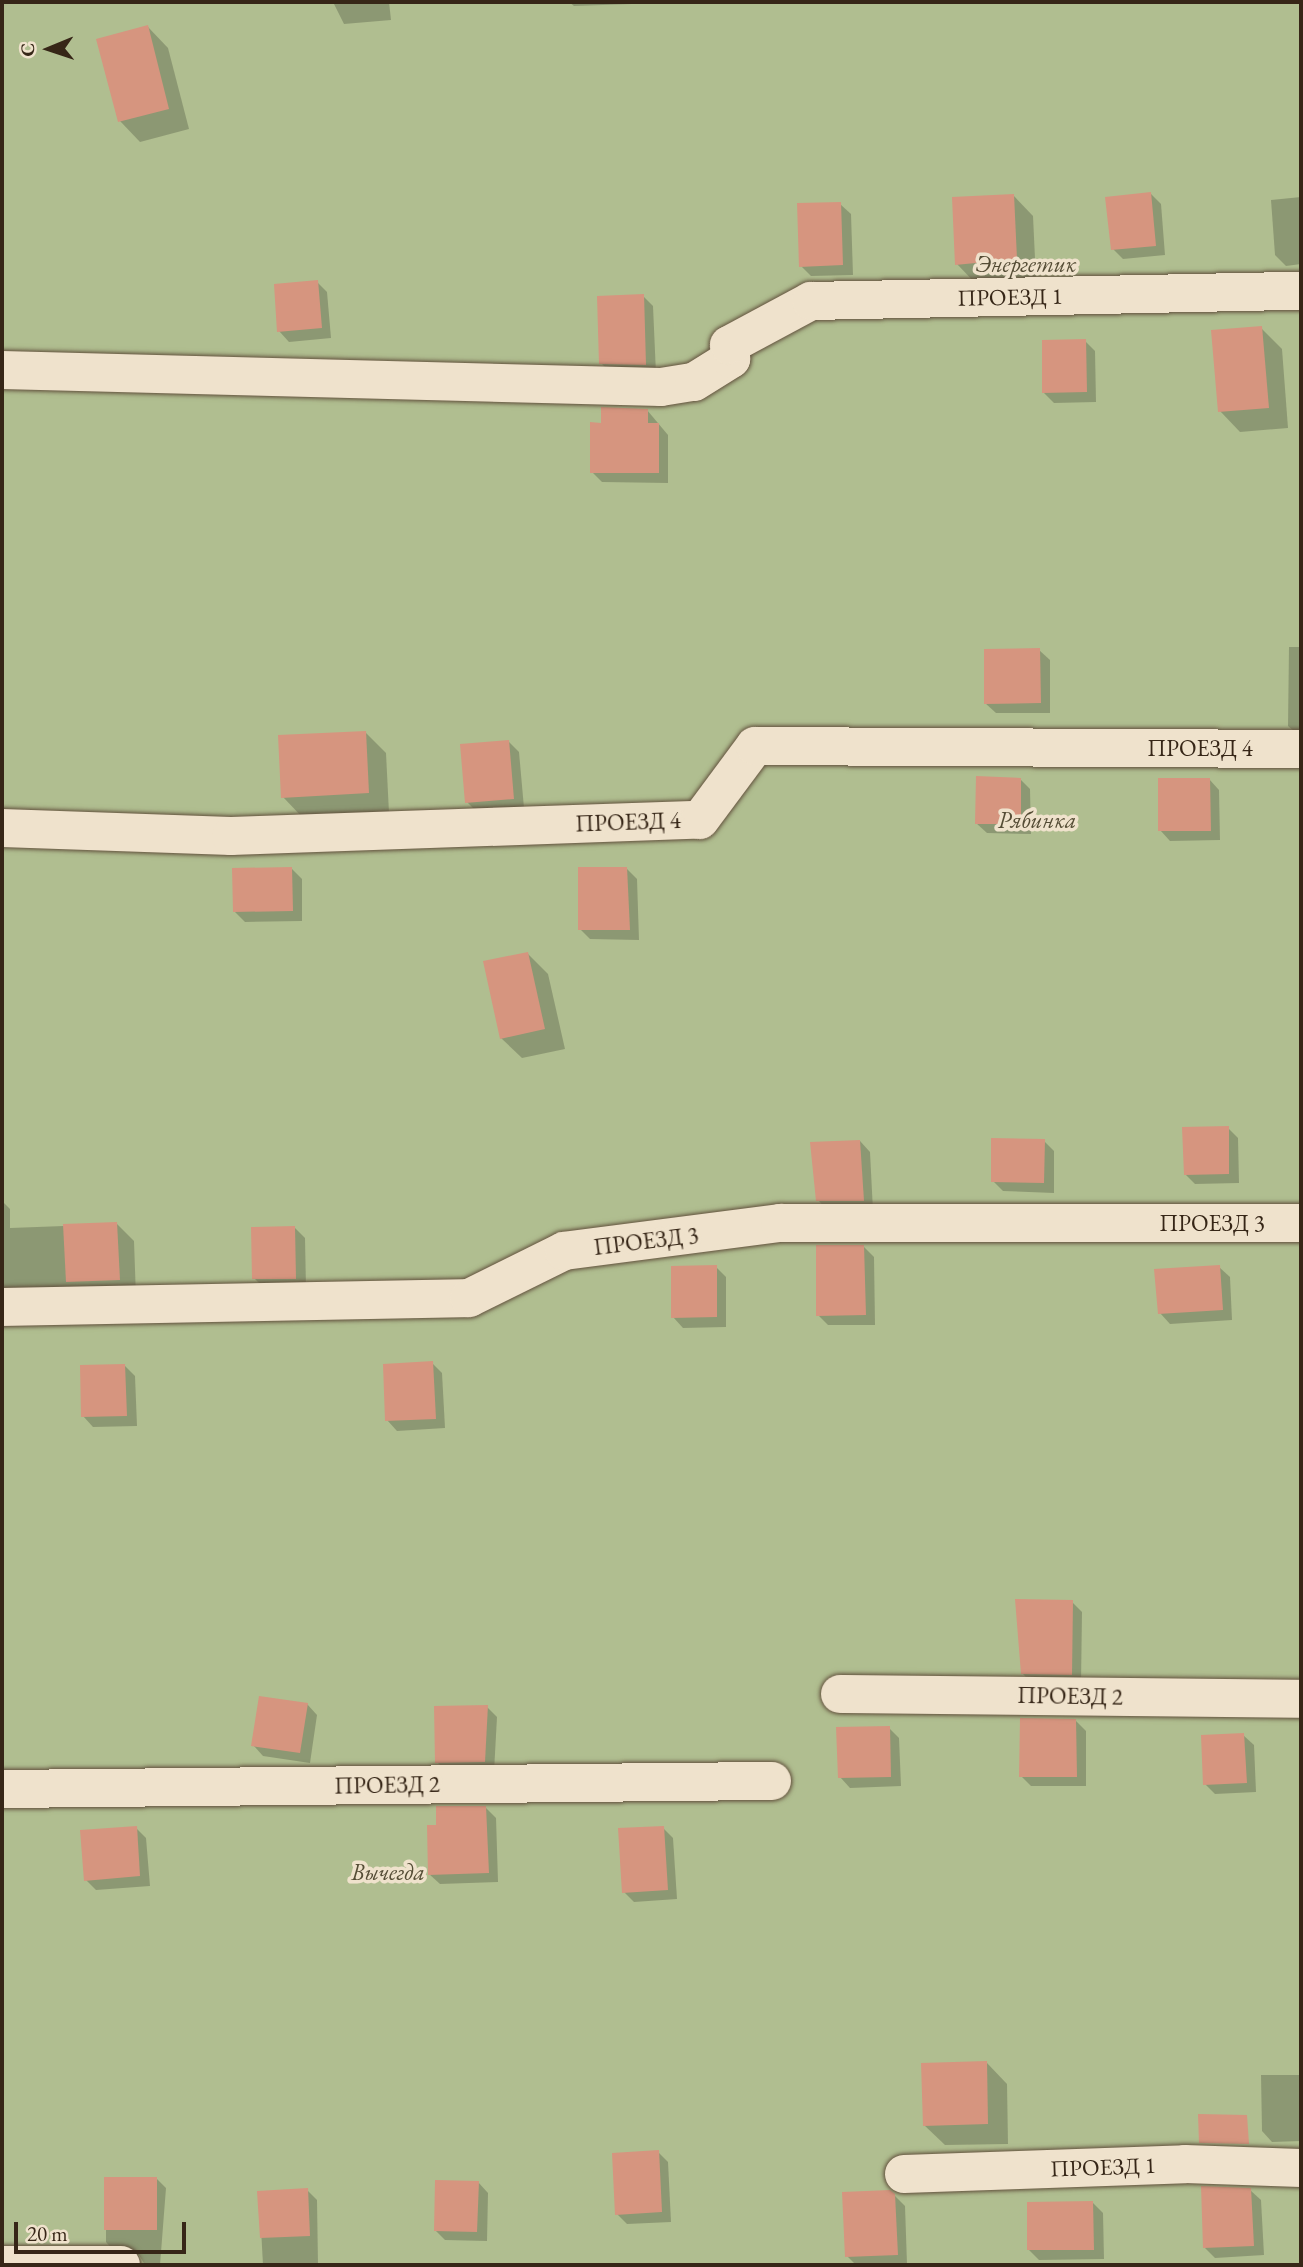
<!DOCTYPE html>
<html>
<head>
<meta charset="utf-8">
<style>
  body { margin:0 }
  #map { position:relative; width:1303px; height:2267px; overflow:hidden; background:#e7d3b0; font-family:"EB Garamond",serif }
  div>[style] { position:absolute }
  .green>* { inset:0; background:#b0be90 }
  .shadow>* { inset:0; background:#0003 }
  .building>* { inset:0; background:#d6957f }
  .roads { filter:drop-shadow(0 0 2px #62513d) drop-shadow(0 0 2px #62513d) }
  .minor>* { height:38px; margin:-19px; padding:0 19px; transform-origin:19px; border-radius:19px; background:#efe2cc }
  span { translate:-50% -50%; white-space:nowrap; text-align:center; line-height:1.15; -webkit-text-stroke:7px #efe2cc; paint-order:stroke }
  .park-label { font-size:23px; color:#544c35; font-style:italic }
  .street-label { font-size:23px; color:#362617 }
  .frame { position:absolute; inset:0; border:4px solid #362617; pointer-events:none }
  .north { position:absolute; left:14px; top:14px; width:70px; height:70px; -webkit-text-stroke:5px #efe2cc; paint-order:stroke; rotate:268deg; font-size:19px; font-weight:700; line-height:28px; text-align:center; color:#362617 }
  .north::after { content:''; display:block; margin:auto; width:24px; height:32px; background:#362617; clip-path:polygon(50% 0,100% 100%,50% 72%,0 100%) }
  .scale { position:absolute; left:14px; top:2222px; width:172px; height:32px; box-sizing:border-box; border:4px solid #362617; border-top:0; padding-left:9px; font-size:21px; line-height:24px; white-space:nowrap; color:#362617; -webkit-text-stroke:5px #efe2cc; paint-order:stroke }
</style>
</head>
<body>
<div id="map">
  <div class="green">
    <i style="clip-path:polygon(2px 2px,1301px 2px,1301px 2265px,2px 2265px)"></i>
  </div>
  <div class="shadow">
    <i style="clip-path:polygon(333px 2px,389px 2px,391px 20px,344px 24px)"></i>
    <i style="clip-path:polygon(569px 2px,632px 2px,632px 4px,574px 6px)"></i>
    <i style="clip-path:polygon(148px 27px,168px 48px,189px 129px,140px 142px,120px 121px)"></i>
    <i style="clip-path:polygon(1151px 194px,1161px 204px,1165px 255px,1123px 259px,1113px 249px)"></i>
    <i style="clip-path:polygon(1013px 195px,1033px 216px,1036px 279px,977px 285px,957px 264px)"></i>
    <i style="clip-path:polygon(1301px 197px,1301px 264px,1286px 266px,1275px 255px,1271px 200px)"></i>
    <i style="clip-path:polygon(840px 204px,851px 214px,853px 275px,811px 276px,801px 266px)"></i>
    <i style="clip-path:polygon(317px 282px,327px 292px,331px 338px,289px 342px,279px 331px)"></i>
    <i style="clip-path:polygon(643px 296px,653px 306px,656px 374px,611px 373px,601px 363px)"></i>
    <i style="clip-path:polygon(1261px 328px,1282px 349px,1288px 428px,1240px 432px,1220px 411px)"></i>
    <i style="clip-path:polygon(1085px 341px,1095px 351px,1096px 402px,1054px 403px,1043px 392px)"></i>
    <i style="clip-path:polygon(647px 410px,668px 435px,668px 483px,602px 482px,592px 472px,603px 424px)"></i>
    <i style="clip-path:polygon(1289px 647px,1301px 647px,1301px 737px,1288px 726px)"></i>
    <i style="clip-path:polygon(1039px 650px,1050px 660px,1050px 713px,996px 713px,985px 703px)"></i>
    <i style="clip-path:polygon(365px 732px,386px 753px,389px 813px,303px 818px,283px 797px)"></i>
    <i style="clip-path:polygon(509px 742px,519px 752px,524px 808px,477px 812px,467px 802px)"></i>
    <i style="clip-path:polygon(1020px 779px,1030px 789px,1031px 834px,987px 833px,976px 823px)"></i>
    <i style="clip-path:polygon(1209px 779px,1219px 790px,1220px 840px,1170px 841px,1160px 830px)"></i>
    <i style="clip-path:polygon(292px 869px,302px 879px,302px 921px,245px 922px,234px 911px)"></i>
    <i style="clip-path:polygon(627px 869px,637px 879px,639px 940px,590px 939px,580px 929px)"></i>
    <i style="clip-path:polygon(528px 954px,548px 974px,565px 1049px,522px 1058px,501px 1038px)"></i>
    <i style="clip-path:polygon(1228px 1128px,1238px 1138px,1239px 1183px,1195px 1184px,1185px 1174px)"></i>
    <i style="clip-path:polygon(860px 1141px,870px 1152px,873px 1211px,828px 1211px,818px 1200px)"></i>
    <i style="clip-path:polygon(1044px 1141px,1054px 1151px,1054px 1193px,1003px 1191px,993px 1181px)"></i>
    <i style="clip-path:polygon(2px 1201px,10px 1209px,10px 1228px,117px 1224px,134px 1241px,136px 1297px,2px 1290px)"></i>
    <i style="clip-path:polygon(295px 1228px,305px 1238px,306px 1288px,264px 1288px,254px 1278px)"></i>
    <i style="clip-path:polygon(864px 1247px,874px 1257px,875px 1325px,828px 1325px,818px 1315px)"></i>
    <i style="clip-path:polygon(716px 1267px,726px 1277px,726px 1327px,683px 1328px,673px 1317px)"></i>
    <i style="clip-path:polygon(1219px 1267px,1230px 1277px,1232px 1320px,1170px 1324px,1160px 1313px)"></i>
    <i style="clip-path:polygon(432px 1363px,442px 1373px,445px 1428px,397px 1431px,387px 1420px)"></i>
    <i style="clip-path:polygon(125px 1366px,135px 1376px,137px 1426px,93px 1427px,83px 1416px)"></i>
    <i style="clip-path:polygon(1072px 1602px,1082px 1612px,1081px 1684px,1033px 1684px,1022px 1673px)"></i>
    <i style="clip-path:polygon(307px 1704px,317px 1715px,310px 1763px,263px 1756px,253px 1745px)"></i>
    <i style="clip-path:polygon(487px 1707px,497px 1717px,494px 1772px,447px 1772px,437px 1762px)"></i>
    <i style="clip-path:polygon(1076px 1721px,1086px 1731px,1086px 1786px,1031px 1786px,1021px 1776px)"></i>
    <i style="clip-path:polygon(889px 1728px,899px 1738px,901px 1786px,850px 1788px,840px 1777px)"></i>
    <i style="clip-path:polygon(1243px 1735px,1254px 1745px,1256px 1792px,1215px 1794px,1205px 1784px)"></i>
    <i style="clip-path:polygon(486px 1808px,496px 1818px,498px 1882px,440px 1884px,429px 1874px)"></i>
    <i style="clip-path:polygon(136px 1828px,146px 1838px,150px 1886px,96px 1890px,86px 1880px)"></i>
    <i style="clip-path:polygon(663px 1828px,673px 1838px,677px 1899px,634px 1902px,624px 1892px)"></i>
    <i style="clip-path:polygon(987px 2063px,1007px 2084px,1008px 2144px,945px 2145px,924px 2125px)"></i>
    <i style="clip-path:polygon(1261px 2075px,1301px 2075px,1301px 2141px,1272px 2142px,1262px 2131px)"></i>
    <i style="clip-path:polygon(658px 2152px,668px 2162px,671px 2222px,627px 2224px,617px 2214px)"></i>
    <i style="clip-path:polygon(106px 2178px,156px 2178px,166px 2188px,160px 2265px,145px 2265px,139px 2255px,116px 2253px,106px 2242px)"></i>
    <i style="clip-path:polygon(478px 2182px,488px 2193px,487px 2241px,445px 2240px,435px 2230px)"></i>
    <i style="clip-path:polygon(307px 2190px,317px 2200px,318px 2265px,263px 2265px,259px 2192px)"></i>
    <i style="clip-path:polygon(1250px 2190px,1261px 2200px,1264px 2255px,1215px 2258px,1205px 2248px)"></i>
    <i style="clip-path:polygon(895px 2196px,905px 2206px,907px 2264px,856px 2265px,847px 2256px)"></i>
    <i style="clip-path:polygon(1093px 2203px,1103px 2213px,1104px 2259px,1039px 2260px,1029px 2250px)"></i>
  </div>
  <div class="building">
    <i style="clip-path:polygon(148px 25px,169px 109px,118px 122px,96px 39px)"></i>
    <i style="clip-path:polygon(1151px 192px,1156px 246px,1111px 250px,1105px 197px)"></i>
    <i style="clip-path:polygon(1014px 194px,1017px 259px,955px 265px,952px 197px)"></i>
    <i style="clip-path:polygon(841px 202px,843px 265px,799px 267px,797px 203px)"></i>
    <i style="clip-path:polygon(318px 280px,322px 328px,277px 332px,274px 284px)"></i>
    <i style="clip-path:polygon(644px 294px,646px 365px,599px 364px,597px 296px)"></i>
    <i style="clip-path:polygon(1262px 326px,1269px 408px,1218px 412px,1211px 330px)"></i>
    <i style="clip-path:polygon(1086px 339px,1087px 392px,1042px 393px,1042px 340px)"></i>
    <i style="clip-path:polygon(601px 407px,648px 409px,648px 423px,659px 423px,659px 473px,590px 473px,590px 422px,601px 423px)"></i>
    <i style="clip-path:polygon(1040px 648px,1041px 703px,984px 704px,984px 649px)"></i>
    <i style="clip-path:polygon(366px 731px,369px 793px,281px 798px,278px 735px)"></i>
    <i style="clip-path:polygon(509px 740px,514px 799px,465px 803px,460px 744px)"></i>
    <i style="clip-path:polygon(976px 776px,1021px 778px,1021px 824px,975px 824px)"></i>
    <i style="clip-path:polygon(1158px 778px,1210px 778px,1211px 831px,1158px 831px)"></i>
    <i style="clip-path:polygon(292px 867px,293px 911px,233px 912px,232px 868px)"></i>
    <i style="clip-path:polygon(578px 867px,627px 867px,630px 930px,578px 930px)"></i>
    <i style="clip-path:polygon(528px 952px,545px 1029px,500px 1039px,483px 961px)"></i>
    <i style="clip-path:polygon(1229px 1126px,1229px 1174px,1184px 1175px,1182px 1127px)"></i>
    <i style="clip-path:polygon(991px 1138px,1045px 1139px,1044px 1183px,991px 1182px)"></i>
    <i style="clip-path:polygon(860px 1140px,864px 1201px,816px 1201px,810px 1142px)"></i>
    <i style="clip-path:polygon(117px 1222px,120px 1280px,66px 1282px,63px 1224px)"></i>
    <i style="clip-path:polygon(295px 1226px,296px 1279px,252px 1279px,251px 1227px)"></i>
    <i style="clip-path:polygon(816px 1245px,864px 1245px,866px 1315px,816px 1316px)"></i>
    <i style="clip-path:polygon(717px 1265px,717px 1317px,671px 1318px,671px 1266px)"></i>
    <i style="clip-path:polygon(1220px 1265px,1223px 1310px,1158px 1314px,1154px 1269px)"></i>
    <i style="clip-path:polygon(433px 1361px,436px 1419px,385px 1421px,383px 1364px)"></i>
    <i style="clip-path:polygon(125px 1364px,127px 1416px,81px 1417px,80px 1365px)"></i>
    <i style="clip-path:polygon(1015px 1599px,1073px 1600px,1072px 1675px,1021px 1674px)"></i>
    <i style="clip-path:polygon(259px 1696px,308px 1703px,300px 1753px,251px 1746px)"></i>
    <i style="clip-path:polygon(488px 1705px,485px 1762px,435px 1763px,434px 1706px)"></i>
    <i style="clip-path:polygon(1020px 1718px,1076px 1719px,1077px 1777px,1019px 1777px)"></i>
    <i style="clip-path:polygon(890px 1726px,891px 1777px,838px 1778px,836px 1727px)"></i>
    <i style="clip-path:polygon(1244px 1733px,1247px 1783px,1203px 1785px,1201px 1735px)"></i>
    <i style="clip-path:polygon(436px 1806px,486px 1806px,489px 1873px,428px 1875px,427px 1825px,436px 1825px)"></i>
    <i style="clip-path:polygon(137px 1826px,140px 1876px,84px 1881px,80px 1830px)"></i>
    <i style="clip-path:polygon(664px 1826px,668px 1890px,622px 1893px,618px 1828px)"></i>
    <i style="clip-path:polygon(987px 2061px,988px 2124px,923px 2126px,921px 2063px)"></i>
    <i style="clip-path:polygon(1198px 2114px,1247px 2115px,1249px 2144px,1199px 2143px)"></i>
    <i style="clip-path:polygon(659px 2150px,662px 2212px,615px 2215px,612px 2153px)"></i>
    <i style="clip-path:polygon(104px 2177px,157px 2177px,157px 2230px,104px 2230px)"></i>
    <i style="clip-path:polygon(435px 2180px,479px 2181px,477px 2232px,434px 2231px)"></i>
    <i style="clip-path:polygon(1201px 2186px,1251px 2188px,1254px 2246px,1203px 2248px)"></i>
    <i style="clip-path:polygon(308px 2188px,310px 2236px,260px 2238px,257px 2191px)"></i>
    <i style="clip-path:polygon(890px 2190px,895px 2194px,898px 2255px,845px 2257px,842px 2192px)"></i>
    <i style="clip-path:polygon(1093px 2201px,1094px 2250px,1027px 2250px,1027px 2202px)"></i>
  </div>
  <div class="roads">
    <div class="minor">
      <i style="left:2px;top:370px;width:659px;rotate:1.48deg"></i>
      <i style="left:661px;top:387px;width:33px;rotate:-9deg"></i>
      <i style="left:694px;top:382px;width:44px;rotate:-31.9deg"></i>
      <i style="left:731px;top:359px;width:14px;rotate:-98deg"></i>
      <i style="left:729px;top:345px;width:93px;rotate:-28.2deg"></i>
      <i style="left:811px;top:301px;width:490px;rotate:-1.2deg"></i>
      <i style="left:2px;top:828px;width:229px;rotate:2deg"></i>
      <i style="left:231px;top:836px;width:469px;rotate:-2deg"></i>
      <i style="left:700px;top:820px;width:92px;rotate:-53.4deg"></i>
      <i style="left:755px;top:746px;width:546px;rotate:0.31deg"></i>
      <i style="left:2px;top:1307px;width:467px;rotate:-1.1deg"></i>
      <i style="left:469px;top:1298px;width:106px;rotate:-26.3deg"></i>
      <i style="left:564px;top:1251px;width:218px;rotate:-7.4deg"></i>
      <i style="left:780px;top:1223px;width:521px"></i>
      <i style="left:840px;top:1694px;width:461px;rotate:0.6deg"></i>
      <i style="left:2px;top:1789px;width:770px;rotate:-0.6deg"></i>
      <i style="left:904px;top:2174px;width:281px;rotate:-2deg"></i>
      <i style="left:1185px;top:2164px;width:116px;rotate:2deg"></i>
      <i style="left:2px;top:2265px;width:119px"></i>
    </div>
  </div>
  <div class="park-label">
    <span style="left:1026px;top:264px">Энергетик</span>
    <span style="left:1037px;top:820px">Рябинка</span>
    <span style="left:388px;top:1872px">Вычегда</span>
  </div>
  <div class="street-label">
    <span style="left:1010px;top:297px;rotate:-1deg">ПРОЕЗД 1</span>
    <span style="left:1200px;top:748px">ПРОЕЗД 4</span>
    <span style="left:628px;top:822px;rotate:-2deg">ПРОЕЗД 4</span>
    <span style="left:1212px;top:1223px">ПРОЕЗД 3</span>
    <span style="left:646px;top:1241px;rotate:-7deg">ПРОЕЗД 3</span>
    <span style="left:1070px;top:1696px;rotate:1deg">ПРОЕЗД 2</span>
    <span style="left:387px;top:1785px;rotate:-1deg">ПРОЕЗД 2</span>
    <span style="left:1103px;top:2167px;rotate:-2deg">ПРОЕЗД 1</span>
  </div>
  <div class="frame"></div>
  <div class="north">С</div>
  <div class="scale">20 m</div>
</div>
</body>
</html>
